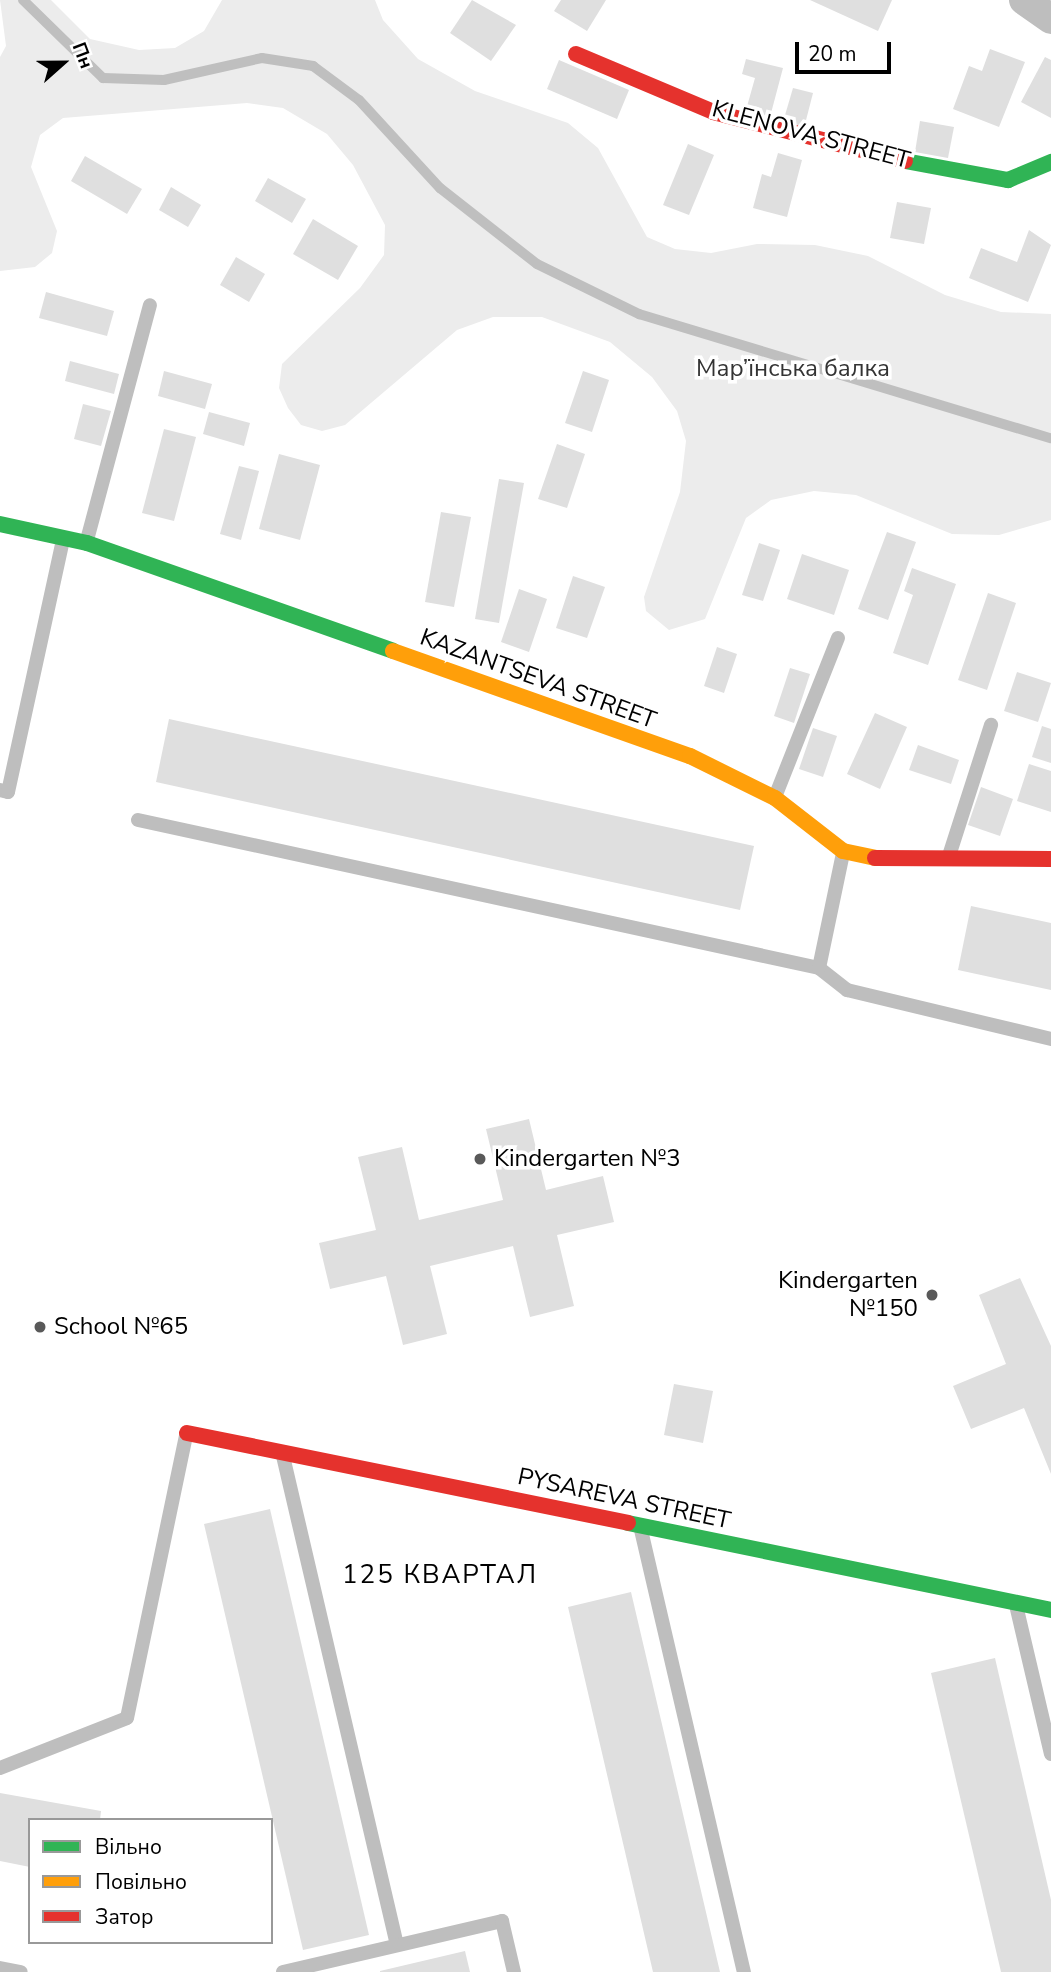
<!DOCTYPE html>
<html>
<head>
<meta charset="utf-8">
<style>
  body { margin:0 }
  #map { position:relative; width:1051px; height:1972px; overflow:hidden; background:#fff; font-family:"Nunito Sans",sans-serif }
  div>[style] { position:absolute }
  .green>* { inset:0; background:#ececec }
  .stream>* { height:10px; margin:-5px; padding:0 5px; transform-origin:5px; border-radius:5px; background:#bfbfbf }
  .building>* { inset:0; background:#dfdfdf }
  .lane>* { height:14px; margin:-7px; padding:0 7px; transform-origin:7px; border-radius:7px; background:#bebebe }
  .street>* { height:30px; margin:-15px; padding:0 15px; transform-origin:15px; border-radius:15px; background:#bebebe }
  .fast>* { height:16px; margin:-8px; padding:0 8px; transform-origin:8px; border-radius:8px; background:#30b455 }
  .slow>* { height:16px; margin:-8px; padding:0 8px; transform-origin:8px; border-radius:8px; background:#ff9f0a }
  .jam>* { height:16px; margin:-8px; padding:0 8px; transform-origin:8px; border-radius:8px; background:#e5322d }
  .dots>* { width:19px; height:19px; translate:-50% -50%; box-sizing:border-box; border:4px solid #fff; border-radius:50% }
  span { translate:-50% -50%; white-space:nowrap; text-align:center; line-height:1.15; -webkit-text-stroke:7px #fff; paint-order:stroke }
  .street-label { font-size:24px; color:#000 }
  .park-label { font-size:24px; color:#333 }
  .poi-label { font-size:24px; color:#000 }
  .left { translate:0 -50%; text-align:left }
  .right { translate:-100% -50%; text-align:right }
  .neighbourhood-label { font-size:26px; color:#000; letter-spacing:2px }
  .legend { position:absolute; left:28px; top:1818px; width:245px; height:126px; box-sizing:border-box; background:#fff; border:2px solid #999; margin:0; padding:9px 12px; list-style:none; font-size:21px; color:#000 }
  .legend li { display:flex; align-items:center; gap:14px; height:35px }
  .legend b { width:35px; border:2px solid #999 }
  .north { position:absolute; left:28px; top:28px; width:70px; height:70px; -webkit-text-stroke:5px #fff; paint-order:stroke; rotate:69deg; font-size:19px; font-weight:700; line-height:28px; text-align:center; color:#000 }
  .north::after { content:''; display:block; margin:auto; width:24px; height:32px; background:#000; clip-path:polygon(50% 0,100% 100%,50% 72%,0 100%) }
  .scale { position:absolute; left:795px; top:42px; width:96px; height:32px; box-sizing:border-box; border:4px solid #000; border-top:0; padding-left:9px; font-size:21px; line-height:24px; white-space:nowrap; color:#000; -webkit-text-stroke:5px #fff; paint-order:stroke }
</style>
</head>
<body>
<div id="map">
  <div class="green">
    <i style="clip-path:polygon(0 0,51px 0,90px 39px,139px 50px,175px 48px,204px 31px,222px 0,375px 0,383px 20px,418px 59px,475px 91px,568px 123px,598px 148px,647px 237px,675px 249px,711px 253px,757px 244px,815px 245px,868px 256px,945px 295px,1001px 312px,1051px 314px,1051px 520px,999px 535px,952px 534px,856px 495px,814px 491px,771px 500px,746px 518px,705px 619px,669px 630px,646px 611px,644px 597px,680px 492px,686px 441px,677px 411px,652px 377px,610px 342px,542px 317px,493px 317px,457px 330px,345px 425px,322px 431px,301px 425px,288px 408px,279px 388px,282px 364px,360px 288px,384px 255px,385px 225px,353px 165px,327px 134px,283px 108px,247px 103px,63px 118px,40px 135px,31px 167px,57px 231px,52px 253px,35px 267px,0 271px,0 57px,6px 46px)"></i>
  </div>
  <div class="stream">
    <i style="left:23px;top:0;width:112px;rotate:44.3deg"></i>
    <i style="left:103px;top:78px;width:61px;rotate:1.9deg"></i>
    <i style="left:164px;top:80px;width:100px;rotate:-12.7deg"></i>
    <i style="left:262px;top:58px;width:52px;rotate:8.9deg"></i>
    <i style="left:313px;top:66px;width:57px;rotate:36.5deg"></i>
    <i style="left:359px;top:100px;width:120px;rotate:47.4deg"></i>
    <i style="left:440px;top:188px;width:123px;rotate:38.1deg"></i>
    <i style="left:537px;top:264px;width:114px;rotate:26.1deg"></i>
    <i style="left:639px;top:314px;width:430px;rotate:16.8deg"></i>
  </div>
  <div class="building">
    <i style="clip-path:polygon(472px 0,516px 25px,491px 61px,450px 33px)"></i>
    <i style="clip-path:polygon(561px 0,606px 0,587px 31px,554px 11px)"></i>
    <i style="clip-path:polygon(810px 0,892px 0,878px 31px)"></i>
    <i style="clip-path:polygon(990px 49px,1025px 62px,999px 127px,953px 109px,969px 66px,982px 71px)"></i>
    <i style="clip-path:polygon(1045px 57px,1051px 60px,1051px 118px,1021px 102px)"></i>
    <i style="clip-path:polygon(746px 59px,783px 68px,770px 117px,746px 110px,755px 78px,742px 74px)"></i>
    <i style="clip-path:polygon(559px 60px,629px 90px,617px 119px,547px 89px)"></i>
    <i style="clip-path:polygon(793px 88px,813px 93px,804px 128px,783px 122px)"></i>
    <i style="clip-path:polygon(920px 121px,954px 127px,948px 158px,915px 152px)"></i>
    <i style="clip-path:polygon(688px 144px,714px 155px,689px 215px,663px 205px)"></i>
    <i style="clip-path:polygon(778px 153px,802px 160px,787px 217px,753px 208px,762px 174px,771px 177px)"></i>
    <i style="clip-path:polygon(85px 156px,142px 189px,127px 214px,71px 181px)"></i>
    <i style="clip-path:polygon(268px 178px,306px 199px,292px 223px,255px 201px)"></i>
    <i style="clip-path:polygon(171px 187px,201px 205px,188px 227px,159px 210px)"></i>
    <i style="clip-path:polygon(897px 202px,931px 208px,924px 244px,890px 238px)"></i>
    <i style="clip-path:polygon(313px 219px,358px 246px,338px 280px,293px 254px)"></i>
    <i style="clip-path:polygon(1029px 230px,1051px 245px,1028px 302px,969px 278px,981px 248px,1017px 262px)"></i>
    <i style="clip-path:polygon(236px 257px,265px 274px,249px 302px,220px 285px)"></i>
    <i style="clip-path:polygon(46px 292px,114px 311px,107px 336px,39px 318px)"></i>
    <i style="clip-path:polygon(70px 361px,119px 374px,114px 394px,65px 381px)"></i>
    <i style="clip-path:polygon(164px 371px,212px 384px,205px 409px,158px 396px)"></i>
    <i style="clip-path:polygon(583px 371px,609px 380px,592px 432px,565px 423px)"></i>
    <i style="clip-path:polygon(83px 404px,111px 411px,101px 446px,74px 439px)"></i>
    <i style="clip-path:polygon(209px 412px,250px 423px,244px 446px,203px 434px)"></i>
    <i style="clip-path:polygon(164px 429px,196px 437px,174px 521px,142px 513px)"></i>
    <i style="clip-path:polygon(557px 444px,585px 454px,567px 508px,538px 499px)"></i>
    <i style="clip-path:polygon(279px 454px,320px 465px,300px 540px,259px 529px)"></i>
    <i style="clip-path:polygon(239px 466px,259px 471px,241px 540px,220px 534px)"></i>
    <i style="clip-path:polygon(499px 479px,524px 483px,499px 623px,475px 619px)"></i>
    <i style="clip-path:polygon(441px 512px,471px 517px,454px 607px,425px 602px)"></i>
    <i style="clip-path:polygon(887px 532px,916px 542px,888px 620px,858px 609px)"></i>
    <i style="clip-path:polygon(759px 543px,780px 550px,763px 601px,742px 595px)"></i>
    <i style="clip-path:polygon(802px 554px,849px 570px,834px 615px,787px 599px)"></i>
    <i style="clip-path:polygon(912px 568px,956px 584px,928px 665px,893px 653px,913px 595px,904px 591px)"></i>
    <i style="clip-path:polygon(573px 576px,605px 587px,587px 638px,556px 628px)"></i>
    <i style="clip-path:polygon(519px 589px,547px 599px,529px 652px,501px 642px)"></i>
    <i style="clip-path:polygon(988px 593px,1016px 603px,987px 690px,958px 680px)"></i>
    <i style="clip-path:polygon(717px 647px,737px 654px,724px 693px,704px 686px)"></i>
    <i style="clip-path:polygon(790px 668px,810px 674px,794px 723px,774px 716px)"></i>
    <i style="clip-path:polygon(1017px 672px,1051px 683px,1038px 722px,1004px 711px)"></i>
    <i style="clip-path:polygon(875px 713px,907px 727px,880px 789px,847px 774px)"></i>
    <i style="clip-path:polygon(169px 719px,754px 846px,740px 910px,156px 782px)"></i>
    <i style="clip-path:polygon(1042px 726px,1051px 729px,1051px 763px,1032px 757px)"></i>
    <i style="clip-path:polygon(813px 728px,837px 736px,823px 777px,799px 769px)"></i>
    <i style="clip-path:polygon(918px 745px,959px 760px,951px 784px,909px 770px)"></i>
    <i style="clip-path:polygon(1029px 764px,1051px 771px,1051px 812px,1017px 801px)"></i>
    <i style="clip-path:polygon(981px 787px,1013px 799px,1000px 836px,968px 825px)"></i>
    <i style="clip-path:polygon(971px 906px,1051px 923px,1051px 990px,958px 970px)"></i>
    <i style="clip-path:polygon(529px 1119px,546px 1190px,603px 1176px,614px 1222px,557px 1235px,574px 1306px,530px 1317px,513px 1246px,430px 1266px,447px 1334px,403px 1345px,386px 1276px,330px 1289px,319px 1243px,376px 1230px,358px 1157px,402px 1147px,419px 1220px,503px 1200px,486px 1129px)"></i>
    <i style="clip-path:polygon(1020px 1278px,1051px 1346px,1051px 1474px,1024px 1408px,971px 1429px,953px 1386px,1006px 1364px,979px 1295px)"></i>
    <i style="clip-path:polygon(674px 1384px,713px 1391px,703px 1443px,664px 1435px)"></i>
    <i style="clip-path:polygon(270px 1509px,369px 1935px,303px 1950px,204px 1524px)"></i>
    <i style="clip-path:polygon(631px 1592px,668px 1750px,720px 1972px,653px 1972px,568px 1607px)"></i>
    <i style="clip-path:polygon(995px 1658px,1051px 1900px,1051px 1972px,1001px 1972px,931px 1673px)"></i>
    <i style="clip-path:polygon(0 1793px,101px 1811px,100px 1820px,30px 1820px,30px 1867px,0 1861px)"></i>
    <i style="clip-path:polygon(465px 1951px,470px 1972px,380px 1972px,380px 1971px)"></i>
  </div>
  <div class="lane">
    <i style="left:87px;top:540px;width:243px;rotate:-75deg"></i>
    <i style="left:0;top:790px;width:8px;rotate:14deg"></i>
    <i style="left:8px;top:792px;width:259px;rotate:-77.7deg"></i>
    <i style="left:775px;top:797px;width:171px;rotate:-68.4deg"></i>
    <i style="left:138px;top:820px;width:697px;rotate:12.26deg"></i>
    <i style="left:819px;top:968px;width:36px;rotate:38deg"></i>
    <i style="left:847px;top:990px;width:210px;rotate:13.5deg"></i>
    <i style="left:948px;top:859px;width:141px;rotate:-72.2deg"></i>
    <i style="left:819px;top:968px;width:117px;rotate:-78.2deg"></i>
    <i style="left:283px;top:1456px;width:502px;rotate:76.88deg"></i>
    <i style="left:641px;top:1530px;width:454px;rotate:76.9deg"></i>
    <i style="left:1016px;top:1605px;width:153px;rotate:76.8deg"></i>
    <i style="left:0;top:1768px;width:136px;rotate:-21.5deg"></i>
    <i style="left:127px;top:1718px;width:289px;rotate:-78.2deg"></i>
    <i style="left:0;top:1968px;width:21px;rotate:11deg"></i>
    <i style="left:283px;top:1972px;width:225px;rotate:-13.1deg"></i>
    <i style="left:502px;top:1921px;width:52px;rotate:76.8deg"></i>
  </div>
  <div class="street">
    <i style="left:1024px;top:0;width:33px;rotate:35deg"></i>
  </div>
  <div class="fast">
    <i style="left:905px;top:161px;width:105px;rotate:10.5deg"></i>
    <i style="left:1008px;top:180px;width:47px;rotate:-22.7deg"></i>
    <i style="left:0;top:524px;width:89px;rotate:12.3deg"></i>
    <i style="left:87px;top:543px;width:324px;rotate:19.4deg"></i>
    <i style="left:628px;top:1523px;width:432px;rotate:11.6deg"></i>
  </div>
  <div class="slow">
    <i style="left:393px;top:651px;width:315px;rotate:19.5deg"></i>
    <i style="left:690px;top:756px;width:95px;rotate:26.3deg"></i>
    <i style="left:775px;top:798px;width:86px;rotate:37.9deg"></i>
    <i style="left:843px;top:851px;width:33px;rotate:12deg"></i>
  </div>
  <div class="jam">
    <i style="left:576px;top:54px;width:149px;rotate:22.9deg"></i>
    <i style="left:713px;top:112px;width:198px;rotate:14.3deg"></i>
    <i style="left:875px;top:858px;width:176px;rotate:0.3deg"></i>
    <i style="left:187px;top:1433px;width:450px;rotate:11.5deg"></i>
  </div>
  <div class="dots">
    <i style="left:480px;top:1159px;background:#595959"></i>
    <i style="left:932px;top:1295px;background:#595959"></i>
    <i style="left:40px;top:1327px;background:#595959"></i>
  </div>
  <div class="street-label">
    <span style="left:811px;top:135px;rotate:15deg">KLENOVA STREET</span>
    <span style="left:538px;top:679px;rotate:20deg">KAZANTSEVA STREET</span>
    <span style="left:624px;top:1499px;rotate:12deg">PYSAREVA STREET</span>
  </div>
  <div class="park-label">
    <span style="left:793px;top:369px">Мар’їнська балка</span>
  </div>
  <div class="poi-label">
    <span class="left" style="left:494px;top:1159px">Kindergarten №3</span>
    <span class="right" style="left:918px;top:1295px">Kindergarten<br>№150</span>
    <span class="left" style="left:54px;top:1327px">School №65</span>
  </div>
  <div class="neighbourhood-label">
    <span style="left:440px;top:1575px">125 КВАРТАЛ</span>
  </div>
  <ul class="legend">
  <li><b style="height:9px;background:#30b455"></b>Вільно</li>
  <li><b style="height:9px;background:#ff9f0a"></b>Повільно</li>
  <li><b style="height:9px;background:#e5322d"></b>Затор</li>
  </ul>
  <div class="north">Пн</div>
  <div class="scale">20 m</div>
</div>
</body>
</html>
